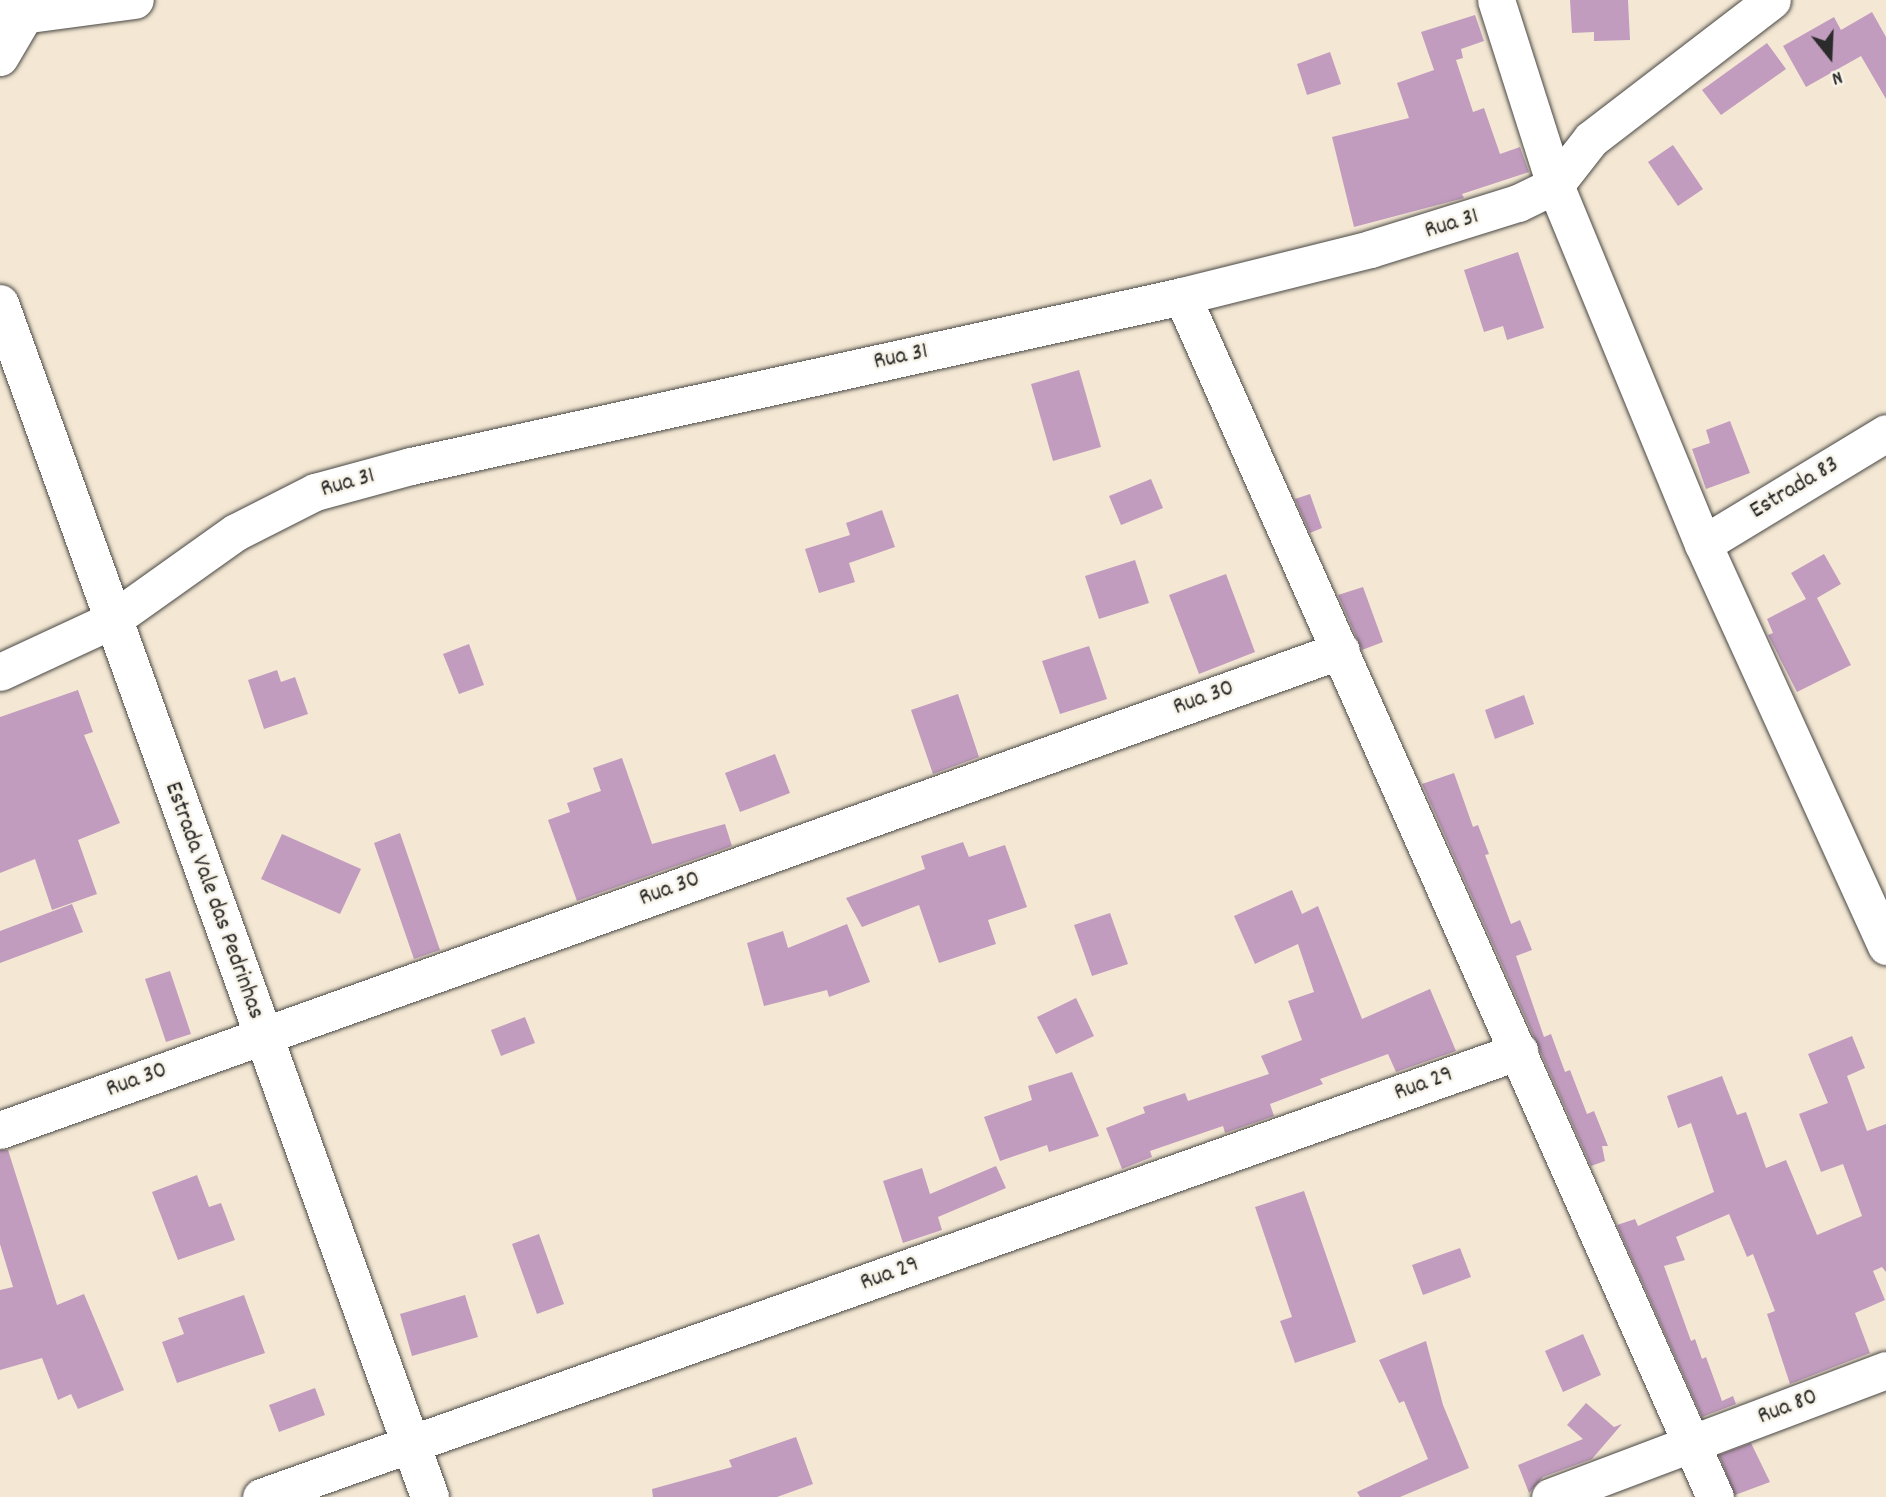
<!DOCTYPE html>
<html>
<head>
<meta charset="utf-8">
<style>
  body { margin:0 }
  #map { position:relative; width:1886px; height:1497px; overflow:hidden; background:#f4e8d4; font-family:Dekko,sans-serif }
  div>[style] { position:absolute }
  .building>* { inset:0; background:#c19cbe }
  .roads { filter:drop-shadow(0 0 2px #494744) drop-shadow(0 0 2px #494744) }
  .minor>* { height:37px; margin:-18.5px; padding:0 18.5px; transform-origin:18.5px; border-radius:18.5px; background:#fff }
  .major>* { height:38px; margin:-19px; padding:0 19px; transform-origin:19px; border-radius:19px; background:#fff }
  .highway>* { height:38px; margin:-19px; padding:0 19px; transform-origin:19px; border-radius:19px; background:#fff }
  span { translate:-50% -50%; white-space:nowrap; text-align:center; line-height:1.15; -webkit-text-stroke:5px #f7f3e8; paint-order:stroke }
  .street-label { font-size:24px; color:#2b2b2b }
  .north { position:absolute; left:1795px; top:21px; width:70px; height:70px; -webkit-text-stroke:5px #f7f3e8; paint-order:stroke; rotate:162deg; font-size:19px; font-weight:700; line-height:28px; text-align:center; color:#2b2b2b }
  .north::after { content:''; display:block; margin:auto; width:24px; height:32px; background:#2b2b2b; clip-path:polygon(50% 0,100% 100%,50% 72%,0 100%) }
</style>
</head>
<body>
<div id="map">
  <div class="building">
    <i style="clip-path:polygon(1570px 0,1628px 0,1630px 40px,1594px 41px,1594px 32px,1572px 33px)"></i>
    <i style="clip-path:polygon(1872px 12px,1886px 37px,1886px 99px,1861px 56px,1806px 87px,1783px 46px,1834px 17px,1841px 30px)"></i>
    <i style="clip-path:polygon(1475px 15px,1484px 41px,1461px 49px,1463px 58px,1456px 60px,1473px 112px,1484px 108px,1500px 154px,1520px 147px,1529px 172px,1462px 194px,1464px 198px,1354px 227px,1332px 137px,1409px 118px,1397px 83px,1434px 70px,1421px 32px)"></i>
    <i style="clip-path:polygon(1767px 43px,1786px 69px,1721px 115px,1702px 90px)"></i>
    <i style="clip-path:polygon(1330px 52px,1341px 84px,1307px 95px,1297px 64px)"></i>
    <i style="clip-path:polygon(1673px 145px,1703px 189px,1678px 206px,1648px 162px)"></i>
    <i style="clip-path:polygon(1518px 252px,1544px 328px,1507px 340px,1503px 326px,1484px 332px,1464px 270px)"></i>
    <i style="clip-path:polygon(1079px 370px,1101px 447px,1053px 461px,1031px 384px)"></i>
    <i style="clip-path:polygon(1730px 421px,1750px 473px,1706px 489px,1692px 449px,1710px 443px,1706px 430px)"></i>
    <i style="clip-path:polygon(1151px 479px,1163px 508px,1121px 525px,1109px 496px)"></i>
    <i style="clip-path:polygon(1310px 494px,1322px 528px,1310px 533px,1295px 499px)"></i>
    <i style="clip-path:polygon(882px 510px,895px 547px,849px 563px,855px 582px,819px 593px,805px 549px,850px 535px,846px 523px)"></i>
    <i style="clip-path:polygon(1824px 554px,1841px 584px,1817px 598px,1851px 665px,1797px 692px,1768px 635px,1773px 633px,1767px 619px,1806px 599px,1791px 573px)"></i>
    <i style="clip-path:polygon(1135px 560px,1149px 603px,1099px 619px,1085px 576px)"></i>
    <i style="clip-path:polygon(1226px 574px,1255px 652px,1199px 674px,1169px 595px)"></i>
    <i style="clip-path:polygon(1363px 587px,1383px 642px,1362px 650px,1338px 595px)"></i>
    <i style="clip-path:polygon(469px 644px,484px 685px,459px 694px,443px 654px)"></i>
    <i style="clip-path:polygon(1089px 646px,1107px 699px,1060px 714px,1042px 661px)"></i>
    <i style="clip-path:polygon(277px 670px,281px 682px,295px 677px,308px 714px,264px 729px,248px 680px)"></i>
    <i style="clip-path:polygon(78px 690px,93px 732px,84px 735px,120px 823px,78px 840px,97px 894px,52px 910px,35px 859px,0 873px,0 717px)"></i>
    <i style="clip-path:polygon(958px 694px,979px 757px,933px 774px,911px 710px)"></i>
    <i style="clip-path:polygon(1524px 695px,1534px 724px,1495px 739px,1485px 710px)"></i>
    <i style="clip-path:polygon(775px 754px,790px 793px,740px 812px,725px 773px)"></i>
    <i style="clip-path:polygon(622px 758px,652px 844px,725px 824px,732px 846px,577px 901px,548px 820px,570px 812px,567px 803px,601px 791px,593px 768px)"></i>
    <i style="clip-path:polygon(1454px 773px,1473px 827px,1478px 825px,1489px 854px,1485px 855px,1511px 924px,1520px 920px,1532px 950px,1516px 956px,1544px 1037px,1551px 1034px,1565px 1072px,1570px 1070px,1587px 1114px,1594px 1111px,1608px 1146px,1602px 1146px,1605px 1161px,1591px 1166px,1422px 784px)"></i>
    <i style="clip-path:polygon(400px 833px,440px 950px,414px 959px,374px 843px)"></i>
    <i style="clip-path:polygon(282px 834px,361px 869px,340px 914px,261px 879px)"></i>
    <i style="clip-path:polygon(963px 842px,969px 857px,1005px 845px,1027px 907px,988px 920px,996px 944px,939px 963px,919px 905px,862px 927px,846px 898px,925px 869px,921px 856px)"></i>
    <i style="clip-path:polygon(1292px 890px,1302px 914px,1318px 906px,1362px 1019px,1430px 989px,1456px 1051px,1396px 1072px,1388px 1054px,1320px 1079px,1323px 1084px,1270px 1104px,1274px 1116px,1225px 1133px,1223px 1126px,1150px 1151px,1152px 1157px,1122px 1169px,1106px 1128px,1145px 1113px,1143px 1107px,1185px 1093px,1188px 1101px,1269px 1074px,1261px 1056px,1302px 1040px,1288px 1001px,1314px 992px,1298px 944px,1255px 964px,1234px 916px)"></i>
    <i style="clip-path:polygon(72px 904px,83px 932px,0 963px,0 931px)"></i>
    <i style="clip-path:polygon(1110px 913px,1128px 964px,1092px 976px,1074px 925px)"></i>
    <i style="clip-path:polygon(847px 924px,870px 982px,829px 997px,827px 990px,764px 1006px,747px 943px,783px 931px,788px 948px)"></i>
    <i style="clip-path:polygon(170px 971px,191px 1034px,166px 1042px,145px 979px)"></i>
    <i style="clip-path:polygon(1076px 998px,1094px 1036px,1056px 1054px,1037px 1017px)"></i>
    <i style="clip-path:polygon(525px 1017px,535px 1043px,501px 1056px,491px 1030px)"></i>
    <i style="clip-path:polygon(1852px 1036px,1865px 1068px,1847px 1076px,1867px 1131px,1886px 1124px,1886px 1272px,1882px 1267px,1873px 1271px,1885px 1300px,1855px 1313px,1870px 1353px,1790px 1384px,1767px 1314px,1775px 1311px,1753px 1254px,1747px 1257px,1729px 1214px,1676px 1237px,1685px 1260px,1664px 1266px,1691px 1341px,1695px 1339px,1702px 1359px,1706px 1357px,1722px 1401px,1733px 1396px,1736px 1404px,1702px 1417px,1617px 1225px,1635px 1219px,1638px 1226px,1714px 1192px,1691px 1123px,1678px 1128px,1667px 1096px,1722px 1076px,1737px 1115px,1746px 1112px,1766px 1168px,1786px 1160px,1817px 1235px,1862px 1216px,1843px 1164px,1821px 1172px,1799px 1114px,1828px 1103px,1808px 1054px)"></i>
    <i style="clip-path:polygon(1072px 1072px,1099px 1136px,1049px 1152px,1047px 1145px,1000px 1161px,984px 1117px,1032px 1100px,1028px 1086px)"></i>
    <i style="clip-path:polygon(0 1150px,8px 1150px,57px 1305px,84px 1294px,124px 1390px,78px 1409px,71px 1394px,58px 1400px,42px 1358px,0 1370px,0 1290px,13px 1287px,0 1244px)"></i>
    <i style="clip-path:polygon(996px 1166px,1006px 1188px,938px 1217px,942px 1230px,903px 1243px,883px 1181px,922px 1168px,930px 1194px)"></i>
    <i style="clip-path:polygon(197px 1175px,209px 1207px,221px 1203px,235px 1240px,178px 1260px,152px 1192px)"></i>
    <i style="clip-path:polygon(1304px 1191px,1356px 1342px,1295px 1363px,1280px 1321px,1292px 1317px,1255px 1207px)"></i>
    <i style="clip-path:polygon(539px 1234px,564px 1304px,537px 1314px,512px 1244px)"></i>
    <i style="clip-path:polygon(1460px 1248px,1471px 1277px,1423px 1295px,1412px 1265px)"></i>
    <i style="clip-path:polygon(244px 1295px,265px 1353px,177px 1383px,162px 1342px,184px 1334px,178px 1318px)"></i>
    <i style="clip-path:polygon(465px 1295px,478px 1337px,412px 1356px,400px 1314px)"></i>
    <i style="clip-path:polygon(1583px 1334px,1601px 1375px,1563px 1392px,1545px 1351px)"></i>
    <i style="clip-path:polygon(1426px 1341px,1443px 1405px,1469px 1468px,1400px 1497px,1360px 1497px,1357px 1492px,1428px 1459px,1404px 1401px,1399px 1403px,1379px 1360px)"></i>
    <i style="clip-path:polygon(315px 1388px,325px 1415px,279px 1432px,269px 1405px)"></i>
    <i style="clip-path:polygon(1586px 1403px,1614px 1427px,1622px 1424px,1592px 1459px,1543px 1477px,1529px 1493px,1518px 1465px,1583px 1439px,1567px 1425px)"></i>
    <i style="clip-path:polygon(796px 1437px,813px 1484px,777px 1497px,653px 1497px,652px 1489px,732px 1467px,729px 1460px)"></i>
    <i style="clip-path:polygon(1751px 1443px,1770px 1482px,1735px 1495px,1719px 1455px)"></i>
  </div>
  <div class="roads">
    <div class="minor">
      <i style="left:1496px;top:0;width:194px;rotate:72.3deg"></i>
      <i style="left:1555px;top:185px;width:388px;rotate:67.6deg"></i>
      <i style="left:1703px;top:544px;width:442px;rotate:65.5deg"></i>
      <i style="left:1182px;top:296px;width:1314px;rotate:66.07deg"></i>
      <i style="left:1703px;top:544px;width:214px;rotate:-31.2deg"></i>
      <i style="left:0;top:672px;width:123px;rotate:-24.9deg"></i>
      <i style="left:112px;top:620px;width:152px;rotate:-35.4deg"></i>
      <i style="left:236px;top:532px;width:89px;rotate:-26.9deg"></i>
      <i style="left:315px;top:492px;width:99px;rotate:-15.2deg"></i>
      <i style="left:411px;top:466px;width:790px;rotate:-12.43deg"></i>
      <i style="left:1182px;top:296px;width:194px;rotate:-14deg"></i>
      <i style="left:1370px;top:249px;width:155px;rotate:-17.3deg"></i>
      <i style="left:1518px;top:203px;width:41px;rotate:-25.9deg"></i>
      <i style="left:1555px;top:185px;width:58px;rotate:-52deg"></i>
      <i style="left:1591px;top:139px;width:228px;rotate:-37.5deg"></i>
      <i style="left:0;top:1130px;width:1424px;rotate:-19.69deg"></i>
      <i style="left:261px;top:1497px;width:1335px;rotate:-19.52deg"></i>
      <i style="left:1550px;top:1497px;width:359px;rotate:-20.7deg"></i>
    </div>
    <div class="major">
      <i style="left:0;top:57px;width:48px;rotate:-59.7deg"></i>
      <i style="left:0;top:304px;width:1268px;rotate:70.18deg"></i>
    </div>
    <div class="highway">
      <i style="left:0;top:18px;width:136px;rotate:-7.6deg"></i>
    </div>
  </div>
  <div class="street-label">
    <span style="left:1452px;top:225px;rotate:-17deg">Rua 31</span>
    <span style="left:901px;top:358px;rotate:-12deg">Rua 31</span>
    <span style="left:348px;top:484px;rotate:-16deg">Rua 31</span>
    <span style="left:1795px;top:489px;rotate:-31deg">Estrada 83</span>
    <span style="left:1204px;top:699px;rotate:-20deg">Rua 30</span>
    <span style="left:670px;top:890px;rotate:-20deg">Rua 30</span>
    <span style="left:213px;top:901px;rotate:70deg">Estrada Vale das Pedrinhas</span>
    <span style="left:137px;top:1081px;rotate:-20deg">Rua 30</span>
    <span style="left:1424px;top:1085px;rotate:-20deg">Rua 29</span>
    <span style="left:890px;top:1275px;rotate:-20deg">Rua 29</span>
    <span style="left:1788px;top:1408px;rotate:-21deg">Rua 80</span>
  </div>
  <div class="north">N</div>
</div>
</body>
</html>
